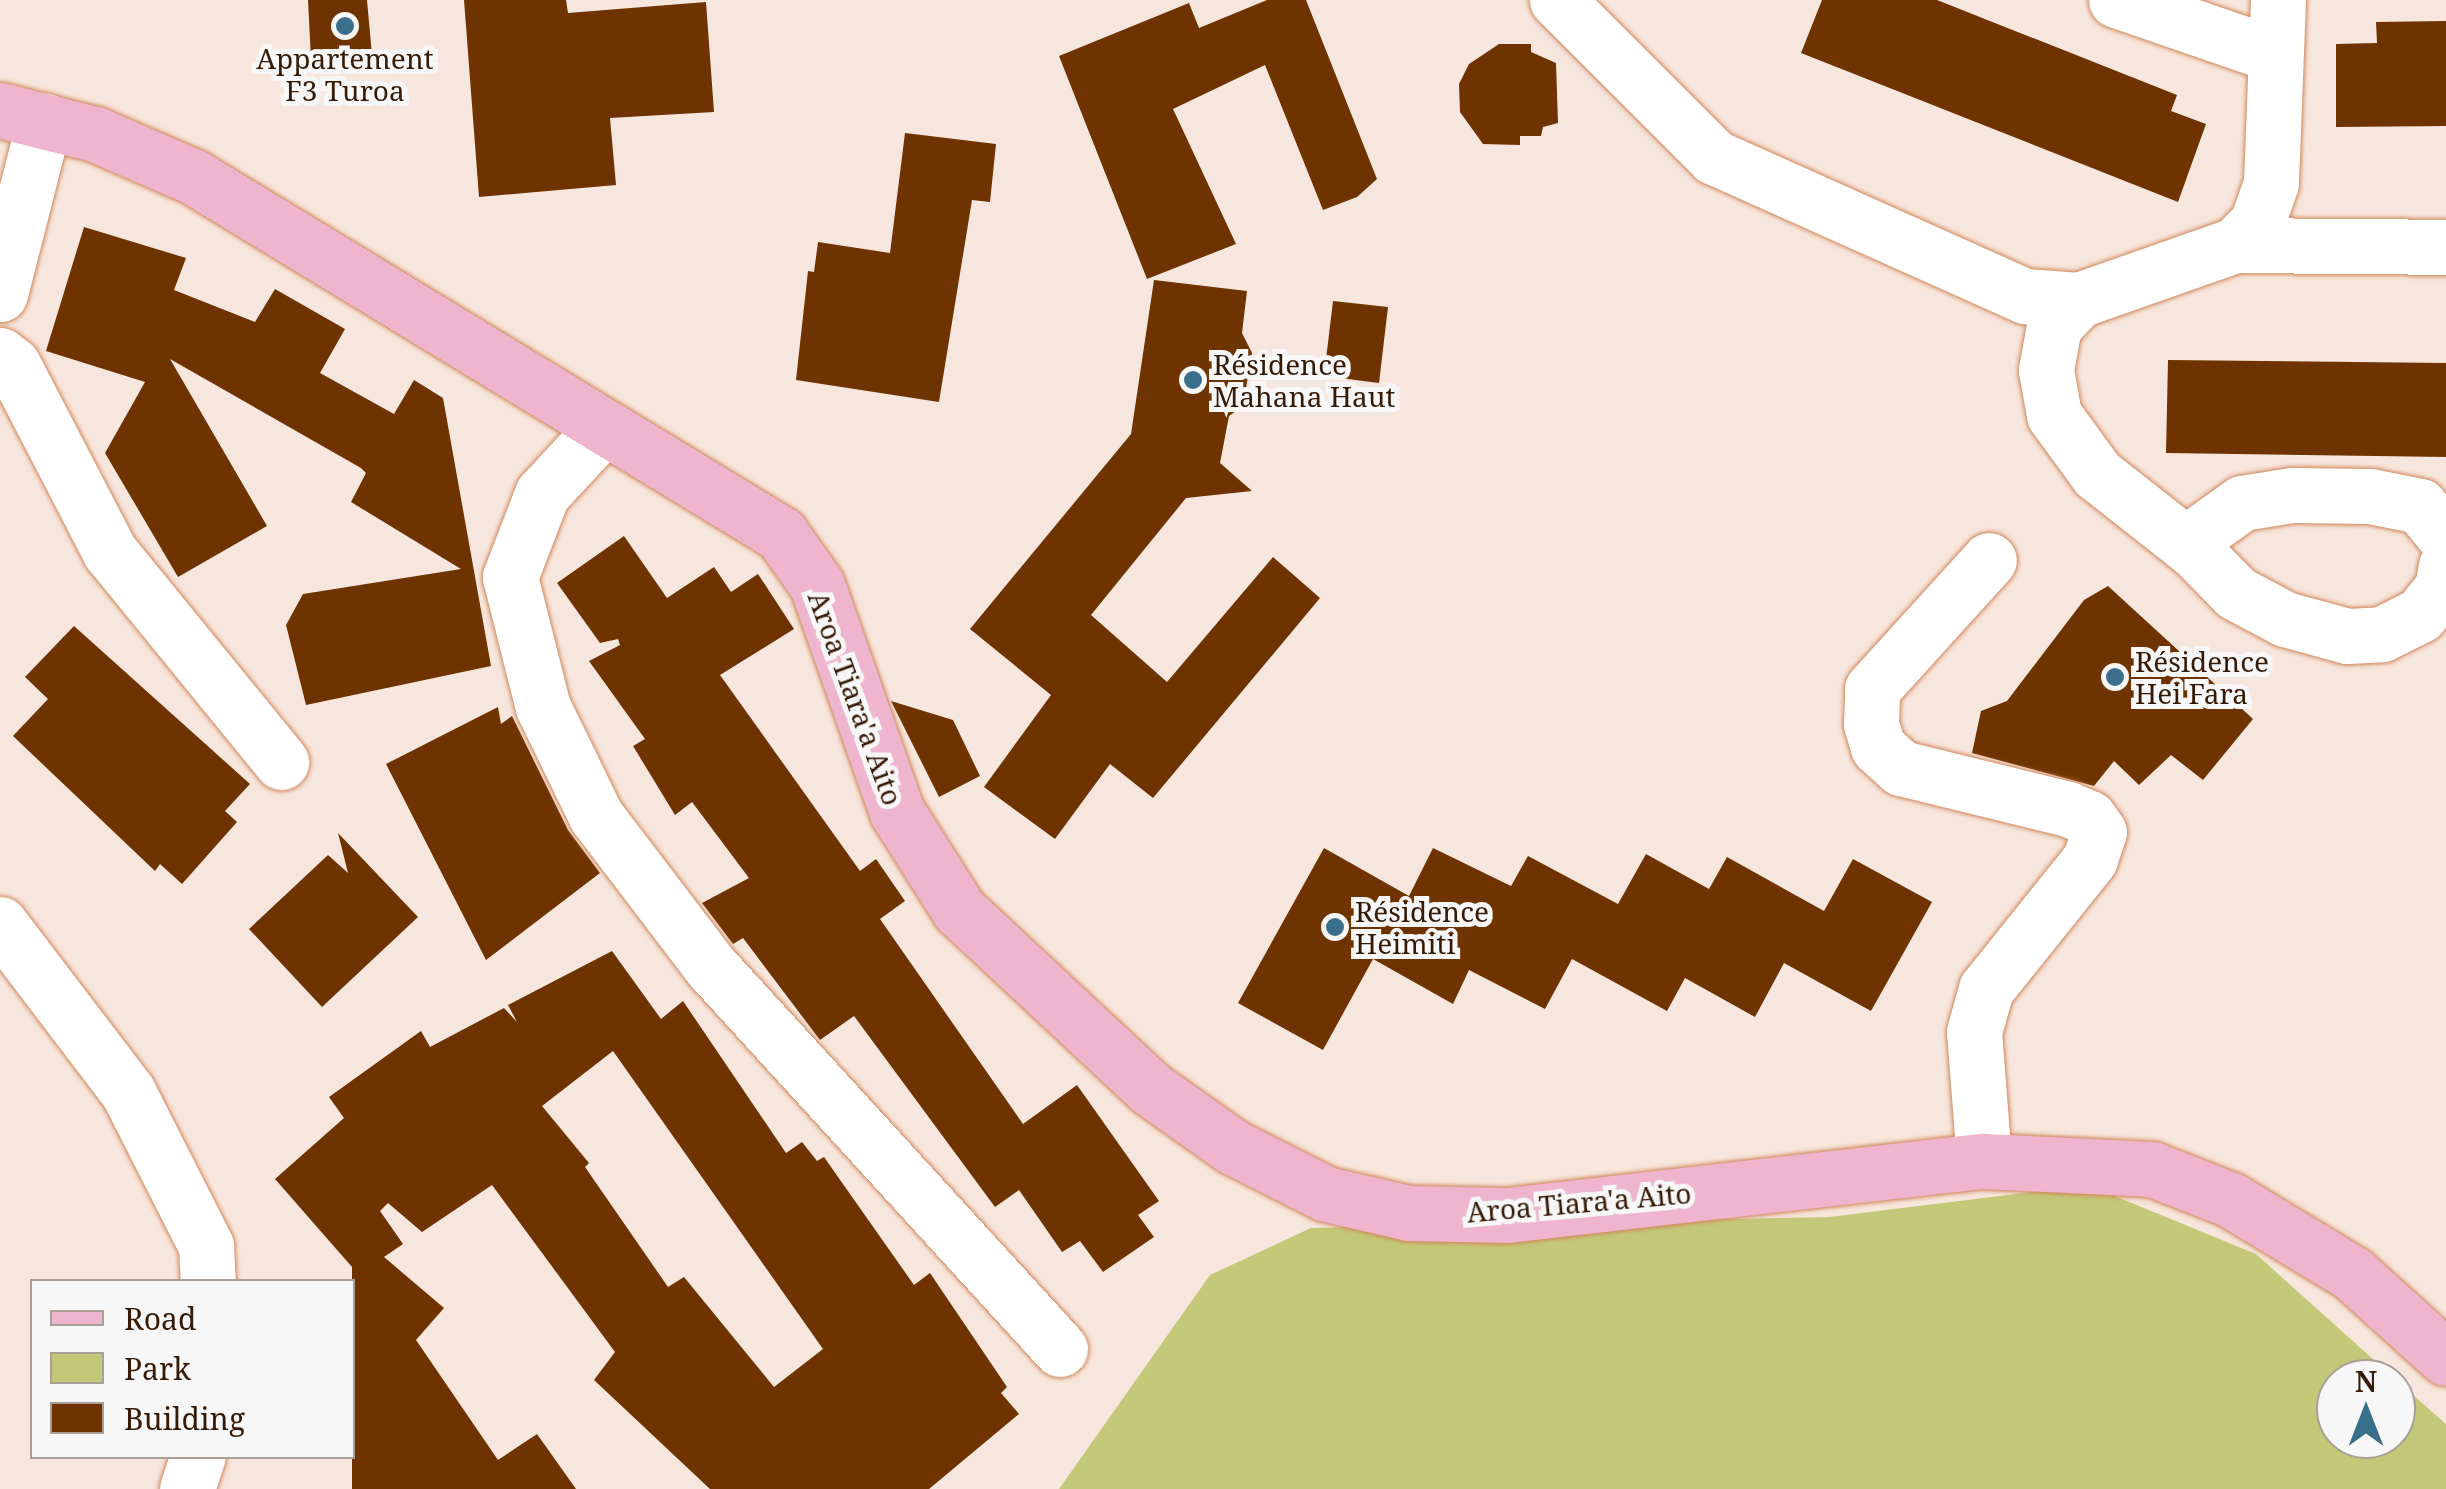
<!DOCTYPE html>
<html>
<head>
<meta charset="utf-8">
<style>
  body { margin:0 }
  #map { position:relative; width:2446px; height:1489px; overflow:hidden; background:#f7e6dd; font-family:"Noto Serif",serif }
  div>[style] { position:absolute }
  .green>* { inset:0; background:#c3c979 }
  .building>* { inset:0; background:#6f3300 }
  .roads { filter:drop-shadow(0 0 2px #d18759) drop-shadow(0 0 2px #d18759) }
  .minor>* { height:55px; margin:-27.5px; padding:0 27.5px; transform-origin:27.5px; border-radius:27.5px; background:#fff }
  .major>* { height:55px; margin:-27.5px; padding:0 27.5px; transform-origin:27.5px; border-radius:27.5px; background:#efb5cf }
  .dots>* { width:28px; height:28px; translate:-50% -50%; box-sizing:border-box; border:5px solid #f7f7f7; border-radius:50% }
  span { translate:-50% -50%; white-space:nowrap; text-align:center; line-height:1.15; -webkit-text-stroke:10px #f7f7f7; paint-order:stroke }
  .poi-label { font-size:28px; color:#371a06 }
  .left { translate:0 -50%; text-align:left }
  .street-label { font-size:28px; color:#371a06 }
  .legend { position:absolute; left:30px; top:1279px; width:325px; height:180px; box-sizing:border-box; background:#f7f7f7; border:2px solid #aa9f97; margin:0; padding:12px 18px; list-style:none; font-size:30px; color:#371a06 }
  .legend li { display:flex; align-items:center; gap:20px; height:50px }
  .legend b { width:50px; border:2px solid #aa9f97 }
  .north { position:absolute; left:2316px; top:1359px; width:100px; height:100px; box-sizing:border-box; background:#f7f7f7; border:2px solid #aa9f97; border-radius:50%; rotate:0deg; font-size:28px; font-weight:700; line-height:40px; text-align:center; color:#371a06 }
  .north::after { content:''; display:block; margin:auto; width:35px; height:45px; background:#396f8b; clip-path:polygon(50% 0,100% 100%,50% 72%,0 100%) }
</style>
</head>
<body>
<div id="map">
  <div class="green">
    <i style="clip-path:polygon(2088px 1185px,2256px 1254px,2395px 1379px,2336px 1379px,2336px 1439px,2396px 1439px,2396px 1380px,2446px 1424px,2446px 1489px,1059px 1489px,1210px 1275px,1311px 1228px,1829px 1217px)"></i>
  </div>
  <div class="building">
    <i style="clip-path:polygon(308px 0,367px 0,372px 55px,311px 59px)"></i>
    <i style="clip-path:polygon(464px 0,566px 0,568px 13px,706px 2px,714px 112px,610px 118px,616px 185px,479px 197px)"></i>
    <i style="clip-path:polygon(1267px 0,1306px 0,1377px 179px,1357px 197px,1323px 210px,1265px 65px,1173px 109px,1236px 244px,1147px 279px,1059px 56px,1189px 3px,1199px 28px)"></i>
    <i style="clip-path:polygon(1822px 0,1937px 0,2177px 95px,2171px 111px,2206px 124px,2178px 202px,1801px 53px)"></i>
    <i style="clip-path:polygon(2446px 21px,2446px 126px,2336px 127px,2336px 44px,2377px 43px,2376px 22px)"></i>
    <i style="clip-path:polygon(1499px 44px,1531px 44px,1531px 52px,1556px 63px,1558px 123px,1543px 127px,1541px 136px,1520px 136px,1520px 145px,1483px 144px,1460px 112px,1459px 84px,1469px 64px)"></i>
    <i style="clip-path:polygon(905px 133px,996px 144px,990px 202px,972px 200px,939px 402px,796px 380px,808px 271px,814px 272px,818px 242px,890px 253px)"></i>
    <i style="clip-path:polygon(84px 227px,186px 258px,174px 290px,255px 322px,275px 289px,345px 329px,320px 373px,394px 414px,414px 380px,443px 398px,491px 666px,306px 705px,286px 625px,303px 594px,461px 569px,351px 502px,366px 473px,361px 468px,170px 359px,267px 526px,178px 577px,105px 453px,145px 382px,46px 351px)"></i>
    <i style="clip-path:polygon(1154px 280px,1247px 291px,1242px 333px,1252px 353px,1243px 406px,1229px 416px,1220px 463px,1252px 491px,1186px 498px,1091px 615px,1167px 682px,1273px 557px,1320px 598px,1153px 798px,1110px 764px,1055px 839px,984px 787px,1051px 695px,970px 629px,1131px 434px)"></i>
    <i style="clip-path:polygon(1333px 301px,1388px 307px,1379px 383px,1324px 376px)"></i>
    <i style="clip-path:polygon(2168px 360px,2446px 363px,2446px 457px,2166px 453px)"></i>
    <i style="clip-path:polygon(624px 536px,667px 598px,714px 567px,731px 592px,758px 574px,794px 629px,720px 675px,860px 871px,876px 859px,905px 901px,880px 919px,1023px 1124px,1077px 1085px,1159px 1201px,1138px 1215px,1154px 1237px,1103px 1272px,1080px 1241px,1062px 1252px,1019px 1190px,995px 1207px,854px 1016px,820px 1040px,743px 938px,733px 944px,702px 903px,749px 878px,692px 802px,675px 815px,633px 746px,645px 739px,589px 661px,620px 645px,618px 639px,600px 643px,557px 583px)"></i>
    <i style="clip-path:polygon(2108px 586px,2253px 719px,2203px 780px,2171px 755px,2139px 785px,2114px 761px,2094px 786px,1972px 753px,1981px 711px,2007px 701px,2084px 600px)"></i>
    <i style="clip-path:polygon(74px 626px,250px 784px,225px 811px,237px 822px,182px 884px,160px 864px,155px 871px,13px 736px,48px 699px,25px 677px)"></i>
    <i style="clip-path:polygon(891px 701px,953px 720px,980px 776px,939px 797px)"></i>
    <i style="clip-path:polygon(498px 707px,501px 724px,512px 716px,568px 830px,600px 873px,486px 960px,386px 764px)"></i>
    <i style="clip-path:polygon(338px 833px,418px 917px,322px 1007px,249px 929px,328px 855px,348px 873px)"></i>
    <i style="clip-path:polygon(1324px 848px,1409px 896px,1433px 848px,1511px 886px,1528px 856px,1618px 904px,1646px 854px,1709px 889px,1727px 857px,1824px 911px,1853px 859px,1932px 902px,1871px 1011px,1784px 963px,1755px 1017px,1685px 978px,1667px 1011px,1572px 959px,1545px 1009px,1469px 970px,1453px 1004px,1373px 959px,1323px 1050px,1238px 1003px)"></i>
    <i style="clip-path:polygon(evenodd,612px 951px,661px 1019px,683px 1001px,786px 1153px,802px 1142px,817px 1161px,824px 1157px,914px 1285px,930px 1273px,1007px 1387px,1001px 1393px,1019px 1414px,929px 1489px,710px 1489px,594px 1380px,615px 1352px,492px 1185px,422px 1232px,388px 1203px,380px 1211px,403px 1244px,384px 1257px,444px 1308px,416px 1340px,498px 1460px,537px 1434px,576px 1489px,352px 1489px,352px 1267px,275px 1179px,344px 1118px,329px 1097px,421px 1031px,430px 1047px,504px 1008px,517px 1022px,508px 1005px,612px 951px,613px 1051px,823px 1349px,774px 1387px,684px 1277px,668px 1287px,585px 1167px,589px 1163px,542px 1106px,613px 1051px)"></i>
  </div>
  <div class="roads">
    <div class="minor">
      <i style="left:1557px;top:0;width:222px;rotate:45deg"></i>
      <i style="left:1714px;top:157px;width:341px;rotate:24.1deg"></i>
      <i style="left:2025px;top:296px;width:54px;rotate:4.2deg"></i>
      <i style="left:2116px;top:0;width:166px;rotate:19deg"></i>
      <i style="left:2278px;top:0;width:183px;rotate:92.2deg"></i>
      <i style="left:2271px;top:183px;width:42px;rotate:109.3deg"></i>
      <i style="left:2257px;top:223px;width:31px;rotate:135deg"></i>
      <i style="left:2235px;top:245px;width:165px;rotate:160.6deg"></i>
      <i style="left:2079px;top:300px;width:36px;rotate:134deg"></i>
      <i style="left:2054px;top:326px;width:45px;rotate:100.3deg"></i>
      <i style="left:2046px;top:370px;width:46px;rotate:79.9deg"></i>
      <i style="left:2054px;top:415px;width:73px;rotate:53.9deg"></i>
      <i style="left:2097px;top:474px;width:126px;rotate:38.2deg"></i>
      <i style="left:2196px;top:552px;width:57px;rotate:45.7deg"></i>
      <i style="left:2236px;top:593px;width:55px;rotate:28deg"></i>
      <i style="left:2285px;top:619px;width:64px;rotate:15.3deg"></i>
      <i style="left:2347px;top:636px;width:35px;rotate:-3deg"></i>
      <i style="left:2382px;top:634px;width:42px;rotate:-26.6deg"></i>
      <i style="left:2420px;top:615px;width:35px;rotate:-51deg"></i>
      <i style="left:2442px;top:588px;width:22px;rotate:-80deg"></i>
      <i style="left:2235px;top:245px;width:211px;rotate:0.5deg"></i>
      <i style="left:0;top:294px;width:179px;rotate:-75.7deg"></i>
      <i style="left:0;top:355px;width:16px;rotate:38deg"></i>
      <i style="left:13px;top:365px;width:211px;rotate:62.6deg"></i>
      <i style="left:110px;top:552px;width:271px;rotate:50.8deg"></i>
      <i style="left:604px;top:427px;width:91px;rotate:132.8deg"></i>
      <i style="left:542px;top:494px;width:89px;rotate:111.1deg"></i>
      <i style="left:510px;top:577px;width:134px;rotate:75.8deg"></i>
      <i style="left:543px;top:707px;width:121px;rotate:64.1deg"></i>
      <i style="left:596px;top:816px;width:191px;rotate:52.7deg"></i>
      <i style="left:712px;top:968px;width:516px;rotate:47.59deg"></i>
      <i style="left:2186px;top:543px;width:69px;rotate:-35.5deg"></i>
      <i style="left:2242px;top:503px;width:51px;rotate:-9.1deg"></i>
      <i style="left:2292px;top:495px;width:78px;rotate:0.7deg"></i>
      <i style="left:2370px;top:496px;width:51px;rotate:11.3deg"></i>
      <i style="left:2420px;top:506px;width:41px;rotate:50.9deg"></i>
      <i style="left:0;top:924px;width:211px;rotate:52.7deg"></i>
      <i style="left:128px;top:1092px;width:173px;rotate:63.1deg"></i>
      <i style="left:206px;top:1246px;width:36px;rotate:87deg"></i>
      <i style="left:1984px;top:1161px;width:129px;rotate:-94.4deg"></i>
      <i style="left:1974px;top:1032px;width:45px;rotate:-74.4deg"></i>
      <i style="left:1986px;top:989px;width:166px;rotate:-51.3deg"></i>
      <i style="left:2090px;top:859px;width:28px;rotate:-72deg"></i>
      <i style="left:2099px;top:832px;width:17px;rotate:-126deg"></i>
      <i style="left:2089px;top:818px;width:23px;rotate:-157deg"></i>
      <i style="left:2068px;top:809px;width:172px;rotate:-166.2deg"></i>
      <i style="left:1901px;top:768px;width:31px;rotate:-138deg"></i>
      <i style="left:1878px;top:747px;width:24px;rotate:-107deg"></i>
      <i style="left:1871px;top:724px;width:35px;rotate:-88deg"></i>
      <i style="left:1872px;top:689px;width:174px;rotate:-47.8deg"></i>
      <i style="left:187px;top:1489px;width:35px;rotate:-72deg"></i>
    </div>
    <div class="major">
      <i style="left:0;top:110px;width:98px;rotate:14.2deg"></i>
      <i style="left:95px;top:134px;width:108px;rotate:23.5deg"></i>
      <i style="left:194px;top:177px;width:687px;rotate:31.31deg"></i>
      <i style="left:781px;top:534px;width:62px;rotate:54.8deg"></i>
      <i style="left:817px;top:585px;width:241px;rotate:70.6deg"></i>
      <i style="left:897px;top:812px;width:116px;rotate:57.7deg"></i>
      <i style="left:959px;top:910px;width:262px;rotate:43deg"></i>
      <i style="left:1151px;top:1089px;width:100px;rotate:35.3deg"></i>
      <i style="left:1233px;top:1147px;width:104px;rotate:26.8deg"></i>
      <i style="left:1326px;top:1194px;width:85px;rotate:12.9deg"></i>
      <i style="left:1409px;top:1213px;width:98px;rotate:1.2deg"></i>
      <i style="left:1507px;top:1215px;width:480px;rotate:-6.5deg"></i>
      <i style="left:1984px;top:1161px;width:168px;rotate:2.7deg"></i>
      <i style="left:2152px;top:1169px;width:85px;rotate:21.4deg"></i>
      <i style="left:2231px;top:1200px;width:143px;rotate:31.2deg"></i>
      <i style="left:2353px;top:1274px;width:125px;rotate:42.1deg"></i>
    </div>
  </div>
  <div class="dots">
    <i style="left:345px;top:26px;background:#396f8b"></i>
    <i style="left:1193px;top:380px;background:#396f8b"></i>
    <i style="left:2115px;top:677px;background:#396f8b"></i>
    <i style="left:1335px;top:927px;background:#396f8b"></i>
  </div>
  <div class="poi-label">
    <span style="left:345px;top:74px">Appartement<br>F3 Turoa</span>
    <span class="left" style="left:1213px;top:380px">Résidence<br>Mahana Haut</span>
    <span class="left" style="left:2135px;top:677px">Résidence<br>Hei Fara</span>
    <span class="left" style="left:1355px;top:927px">Résidence<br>Heimiti</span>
  </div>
  <div class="street-label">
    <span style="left:856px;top:698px;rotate:70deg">Aroa Tiara'a Aito</span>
    <span style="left:1579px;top:1202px;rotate:-5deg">Aroa Tiara'a Aito</span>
  </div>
  <ul class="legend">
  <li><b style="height:12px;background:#efb5cf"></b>Road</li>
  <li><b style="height:28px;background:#c3c979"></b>Park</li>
  <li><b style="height:28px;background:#6f3300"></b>Building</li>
  </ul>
  <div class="north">N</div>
</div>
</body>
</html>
